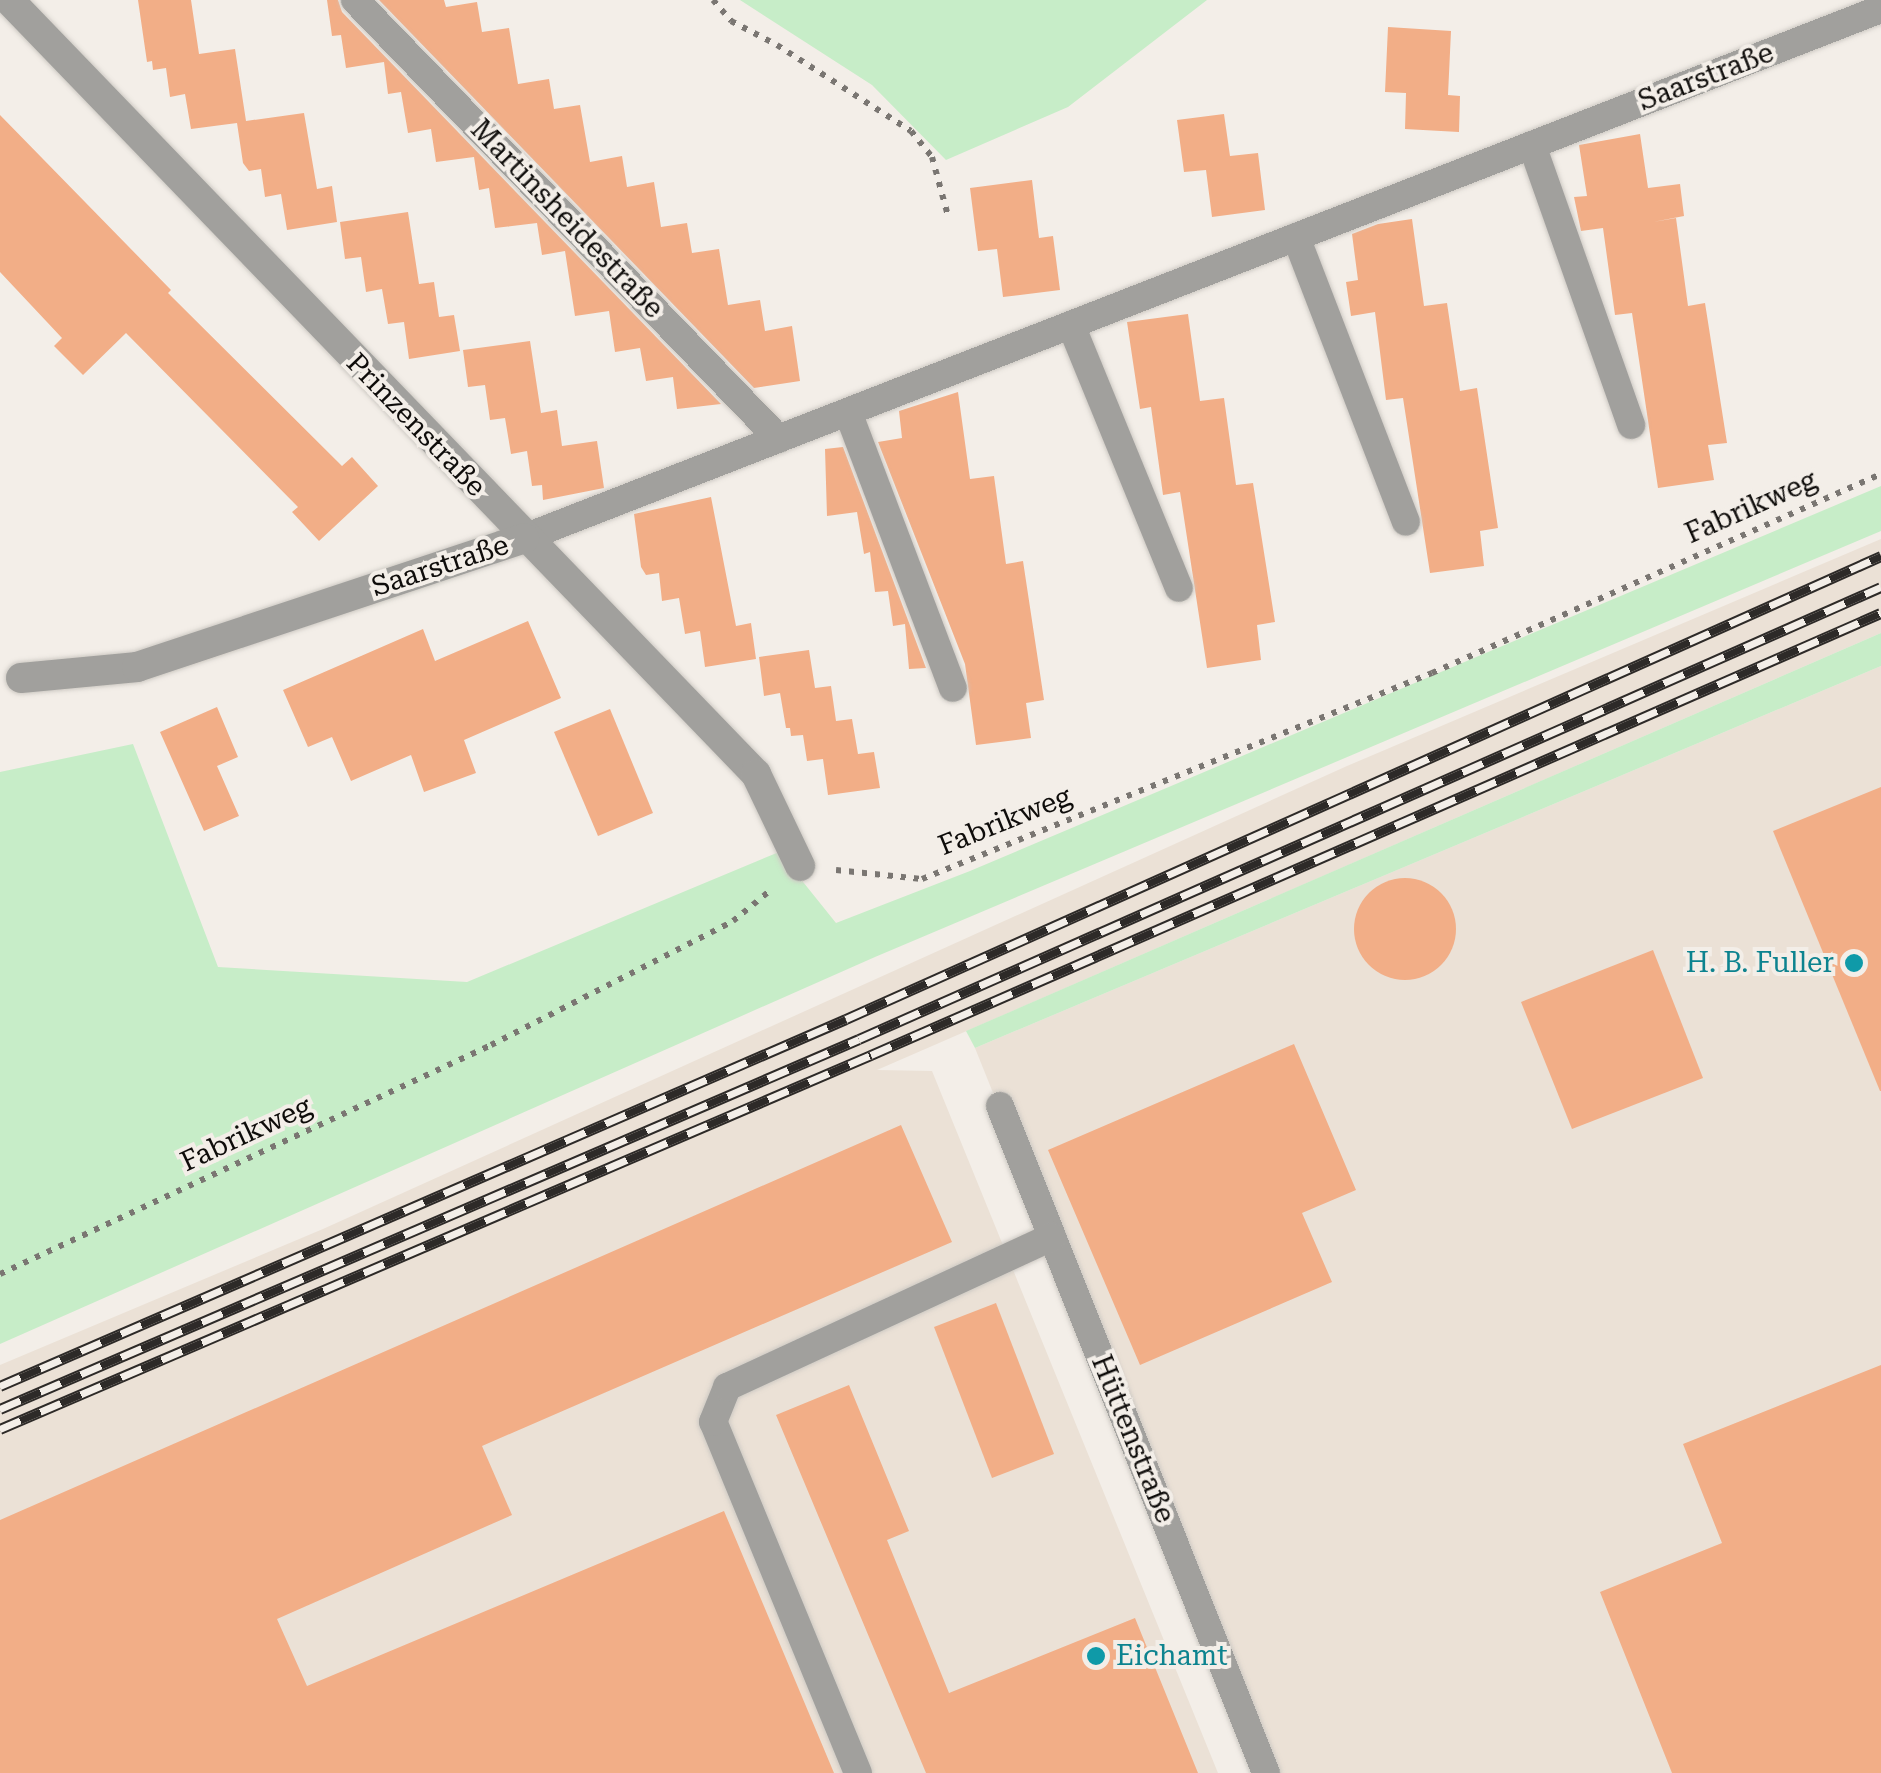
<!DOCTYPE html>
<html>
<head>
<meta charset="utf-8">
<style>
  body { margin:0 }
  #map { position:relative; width:1881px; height:1773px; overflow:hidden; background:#f3eee8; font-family:"Roboto Serif",serif }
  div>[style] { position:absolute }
  .built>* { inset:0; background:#ebe1d6 }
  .green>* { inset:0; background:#c7edc8 }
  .building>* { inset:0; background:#f2ae87 }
  .round { border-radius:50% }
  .path>* { height:6px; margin-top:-3px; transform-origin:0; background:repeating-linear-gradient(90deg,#7a7672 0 5px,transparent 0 13px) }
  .roads { filter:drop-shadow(0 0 2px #cecac4) drop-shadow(0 0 2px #cecac4) }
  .lane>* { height:28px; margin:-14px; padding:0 14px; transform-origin:14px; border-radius:14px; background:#a1a09d }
  .street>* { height:30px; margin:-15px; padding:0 15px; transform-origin:15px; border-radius:15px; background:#a1a09d }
  .rail>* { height:11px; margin-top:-5.5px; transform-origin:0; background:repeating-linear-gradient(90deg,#f3eee8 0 22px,#2d2a28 0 44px); box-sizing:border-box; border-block:2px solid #2d2a28 }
  .dots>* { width:28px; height:28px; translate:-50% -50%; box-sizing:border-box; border:5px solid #f3eee8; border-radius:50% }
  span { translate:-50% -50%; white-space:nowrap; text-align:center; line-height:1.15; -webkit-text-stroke:8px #f3eee8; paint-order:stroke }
  .street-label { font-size:28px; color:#0e0c0a }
  .culture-label { font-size:28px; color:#0d838f }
  .right { translate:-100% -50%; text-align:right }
  .left { translate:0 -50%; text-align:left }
</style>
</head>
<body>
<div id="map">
  <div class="built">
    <i style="clip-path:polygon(1881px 539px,1881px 633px,877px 1070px,932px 1071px,1218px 1773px,0 1773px,0 1365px,323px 1229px,1347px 766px)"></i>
    <i style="clip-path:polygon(1881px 666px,1881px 1773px,1266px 1773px,975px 1048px)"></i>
  </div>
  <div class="green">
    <i style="clip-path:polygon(740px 0,1207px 0,1068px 107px,946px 160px,872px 85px)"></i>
    <i style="clip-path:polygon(1881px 486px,1881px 531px,875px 957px,0 1344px,0 772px,133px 744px,218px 967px,467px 982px,779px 852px,836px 923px,970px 871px)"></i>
    <i style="clip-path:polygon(1881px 633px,1881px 666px,975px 1048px,966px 1031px)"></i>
  </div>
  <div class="building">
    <i style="clip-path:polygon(138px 0,191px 0,199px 54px,235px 49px,246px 121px,304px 113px,317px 189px,332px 186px,337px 222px,287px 230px,281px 194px,265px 197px,261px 169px,249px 171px,243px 163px,237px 123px,191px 129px,185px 94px,170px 97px,166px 68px,153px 70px,152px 61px,147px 62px)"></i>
    <i style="clip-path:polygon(327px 0,338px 0,342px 12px,721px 404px,677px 409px,673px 377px,646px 381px,640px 348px,615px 352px,609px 311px,575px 316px,565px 251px,542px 255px,537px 223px,495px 228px,489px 188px,479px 190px,474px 157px,436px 162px,431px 129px,408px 133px,401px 92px,388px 94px,384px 62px,346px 68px,341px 35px,332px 36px)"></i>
    <i style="clip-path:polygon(379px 0,444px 0,446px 7px,477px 2px,482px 32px,509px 28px,518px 84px,549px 79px,554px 109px,580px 105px,590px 162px,622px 156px,627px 187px,654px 182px,661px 227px,687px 223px,692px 253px,719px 249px,728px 305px,760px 300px,765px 331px,792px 326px,800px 381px,754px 388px)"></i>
    <i style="clip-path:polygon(1388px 27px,1451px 31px,1448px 95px,1460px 96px,1459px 132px,1405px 129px,1406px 93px,1385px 92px)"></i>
    <i style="clip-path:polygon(1224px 114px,1230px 156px,1258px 153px,1265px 210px,1212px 217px,1206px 170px,1184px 172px,1177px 120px)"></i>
    <i style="clip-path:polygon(0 115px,171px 290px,168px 293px,342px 466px,352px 457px,378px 486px,319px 541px,292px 512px,298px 507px,126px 333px,83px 375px,54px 346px,62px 338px,0 272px)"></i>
    <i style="clip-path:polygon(1640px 134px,1648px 188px,1680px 184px,1684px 216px,1653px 222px,1676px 218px,1688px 306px,1705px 303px,1727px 443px,1708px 445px,1714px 480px,1658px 488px,1632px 313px,1615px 315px,1603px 228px,1581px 231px,1574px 197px,1587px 196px,1579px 145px)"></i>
    <i style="clip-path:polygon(1032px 180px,1039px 238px,1053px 236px,1060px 290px,1003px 297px,997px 249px,978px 251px,970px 188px)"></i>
    <i style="clip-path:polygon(408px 212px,419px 284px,434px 282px,439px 317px,454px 315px,460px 351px,409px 359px,404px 322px,388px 324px,382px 289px,366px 292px,361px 257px,345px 259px,340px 222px)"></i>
    <i style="clip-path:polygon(1412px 219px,1424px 306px,1447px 303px,1460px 391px,1477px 388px,1498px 528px,1480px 531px,1484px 566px,1430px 573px,1403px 398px,1386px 400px,1375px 312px,1351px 316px,1346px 282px,1358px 280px,1352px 234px,1378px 224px)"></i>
    <i style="clip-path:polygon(1188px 314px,1200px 401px,1224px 398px,1236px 485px,1253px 483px,1275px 622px,1257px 625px,1261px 660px,1207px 668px,1180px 492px,1163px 495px,1151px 407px,1140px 409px,1127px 322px)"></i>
    <i style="clip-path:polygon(530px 341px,541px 413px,557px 410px,562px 446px,597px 441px,604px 488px,543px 500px,542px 485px,532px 486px,527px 451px,511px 454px,505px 418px,490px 420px,485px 385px,468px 387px,463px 350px)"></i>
    <i style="clip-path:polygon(958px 392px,970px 479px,994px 476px,1006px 564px,1023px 561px,1044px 700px,1026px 703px,1031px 738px,976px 745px,965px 664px,878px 442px,902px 438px,899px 411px)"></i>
    <i style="clip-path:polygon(843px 447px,926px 668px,909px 669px,905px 624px,893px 626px,888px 591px,875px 592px,870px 552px,864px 554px,857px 512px,827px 516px,825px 449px)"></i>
    <i style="clip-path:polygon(711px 497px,736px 626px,751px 623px,756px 659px,705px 667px,700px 631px,685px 634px,679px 598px,662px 601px,659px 573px,646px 575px,641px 567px,634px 514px)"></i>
    <i style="clip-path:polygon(528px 621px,561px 698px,464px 740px,476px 773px,424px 792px,411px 755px,351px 781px,332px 737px,308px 747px,283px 690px,423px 629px,435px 661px)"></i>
    <i style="clip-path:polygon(809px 650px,815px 688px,831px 686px,836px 721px,852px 719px,858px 754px,874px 752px,880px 788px,828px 795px,823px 759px,807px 761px,803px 735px,791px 736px,790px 728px,786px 728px,780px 693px,764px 696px,759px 657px)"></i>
    <i style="clip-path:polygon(217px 707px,238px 757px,217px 766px,239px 816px,204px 831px,160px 732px)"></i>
    <i style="clip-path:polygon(610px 709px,653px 813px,598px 836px,554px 732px)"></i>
    <i style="clip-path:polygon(1881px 787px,1881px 1091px,1880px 1091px,1773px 831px)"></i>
    <i class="round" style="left:1354px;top:878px;width:102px;height:102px"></i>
    <i style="clip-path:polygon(1653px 950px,1703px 1078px,1572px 1129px,1521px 1002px)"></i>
    <i style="clip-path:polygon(1294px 1044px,1356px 1190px,1302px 1213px,1332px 1282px,1140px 1365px,1048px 1150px)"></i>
    <i style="clip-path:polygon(901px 1125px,952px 1242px,482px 1446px,512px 1515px,277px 1619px,307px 1686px,724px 1511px,834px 1773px,0 1773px,0 1520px)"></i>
    <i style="clip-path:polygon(996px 1303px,1054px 1454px,992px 1478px,934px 1327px)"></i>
    <i style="clip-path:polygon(1881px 1365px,1881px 1773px,1672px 1773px,1600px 1592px,1722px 1543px,1683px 1444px)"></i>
    <i style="clip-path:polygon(849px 1385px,909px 1531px,887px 1540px,949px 1693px,1135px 1618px,1198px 1773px,926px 1773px,776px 1415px)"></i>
  </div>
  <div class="path">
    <i style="left:713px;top:0;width:28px;rotate:49deg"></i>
    <i style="left:731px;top:21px;width:52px;rotate:27.6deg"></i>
    <i style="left:777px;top:45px;width:159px;rotate:32.7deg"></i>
    <i style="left:911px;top:131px;width:33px;rotate:51deg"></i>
    <i style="left:932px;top:157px;width:61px;rotate:74.8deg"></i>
    <i style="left:836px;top:870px;width:86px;rotate:6deg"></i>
    <i style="left:922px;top:879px;width:550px;rotate:-21.99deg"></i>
    <i style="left:1432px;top:673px;width:491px;rotate:-23.9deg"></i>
    <i style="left:0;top:1274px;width:542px;rotate:-25deg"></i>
    <i style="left:491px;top:1045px;width:272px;rotate:-27.1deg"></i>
    <i style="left:733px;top:921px;width:50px;rotate:-39.4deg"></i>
  </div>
  <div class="roads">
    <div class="lane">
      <i style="left:355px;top:0;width:610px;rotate:46deg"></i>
      <i style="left:1532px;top:145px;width:297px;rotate:70.5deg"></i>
      <i style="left:1296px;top:237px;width:305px;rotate:68.9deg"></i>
      <i style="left:1071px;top:325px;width:284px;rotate:67.7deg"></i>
      <i style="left:848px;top:412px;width:295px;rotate:69.2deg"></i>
      <i style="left:524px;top:538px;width:1456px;rotate:-21.3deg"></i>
      <i style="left:1000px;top:1106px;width:718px;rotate:68.26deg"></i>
      <i style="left:858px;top:1773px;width:380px;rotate:-112.4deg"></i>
      <i style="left:713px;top:1422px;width:38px;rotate:-68deg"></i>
      <i style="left:727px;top:1387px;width:358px;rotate:-24.8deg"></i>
    </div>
    <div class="street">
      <i style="left:9px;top:0;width:1076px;rotate:46.02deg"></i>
      <i style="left:756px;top:774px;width:102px;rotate:64.4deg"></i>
      <i style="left:21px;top:678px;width:117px;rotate:-5.4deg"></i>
      <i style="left:137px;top:667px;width:408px;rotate:-18.4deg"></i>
    </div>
  </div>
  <div class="rail">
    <i style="left:0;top:1386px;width:922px;rotate:-23.45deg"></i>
    <i style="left:846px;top:1019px;width:1134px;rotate:-24.1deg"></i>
    <i style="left:0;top:1409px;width:935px;rotate:-23.3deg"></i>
    <i style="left:859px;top:1039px;width:1117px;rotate:-23.86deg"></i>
    <i style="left:0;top:1429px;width:948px;rotate:-23.24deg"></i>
    <i style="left:871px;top:1055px;width:1102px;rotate:-23.64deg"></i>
  </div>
  <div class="dots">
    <i style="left:1854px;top:963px;background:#0f9aa8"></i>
    <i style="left:1096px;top:1656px;background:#0f9aa8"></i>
  </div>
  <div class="street-label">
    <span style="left:1706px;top:77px;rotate:-21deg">Saarstraße</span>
    <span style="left:567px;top:219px;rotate:46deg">Martinsheidestraße</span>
    <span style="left:416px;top:425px;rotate:46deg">Prinzenstraße</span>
    <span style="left:1751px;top:507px;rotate:-24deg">Fabrikweg</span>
    <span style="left:440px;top:566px;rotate:-18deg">Saarstraße</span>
    <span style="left:1005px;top:821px;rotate:-22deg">Fabrikweg</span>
    <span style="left:246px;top:1134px;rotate:-25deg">Fabrikweg</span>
    <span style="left:1133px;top:1439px;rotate:68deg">Hüttenstraße</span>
  </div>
  <div class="culture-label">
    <span class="right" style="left:1834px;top:963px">H. B. Fuller</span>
    <span class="left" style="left:1116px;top:1656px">Eichamt</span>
  </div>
</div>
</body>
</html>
